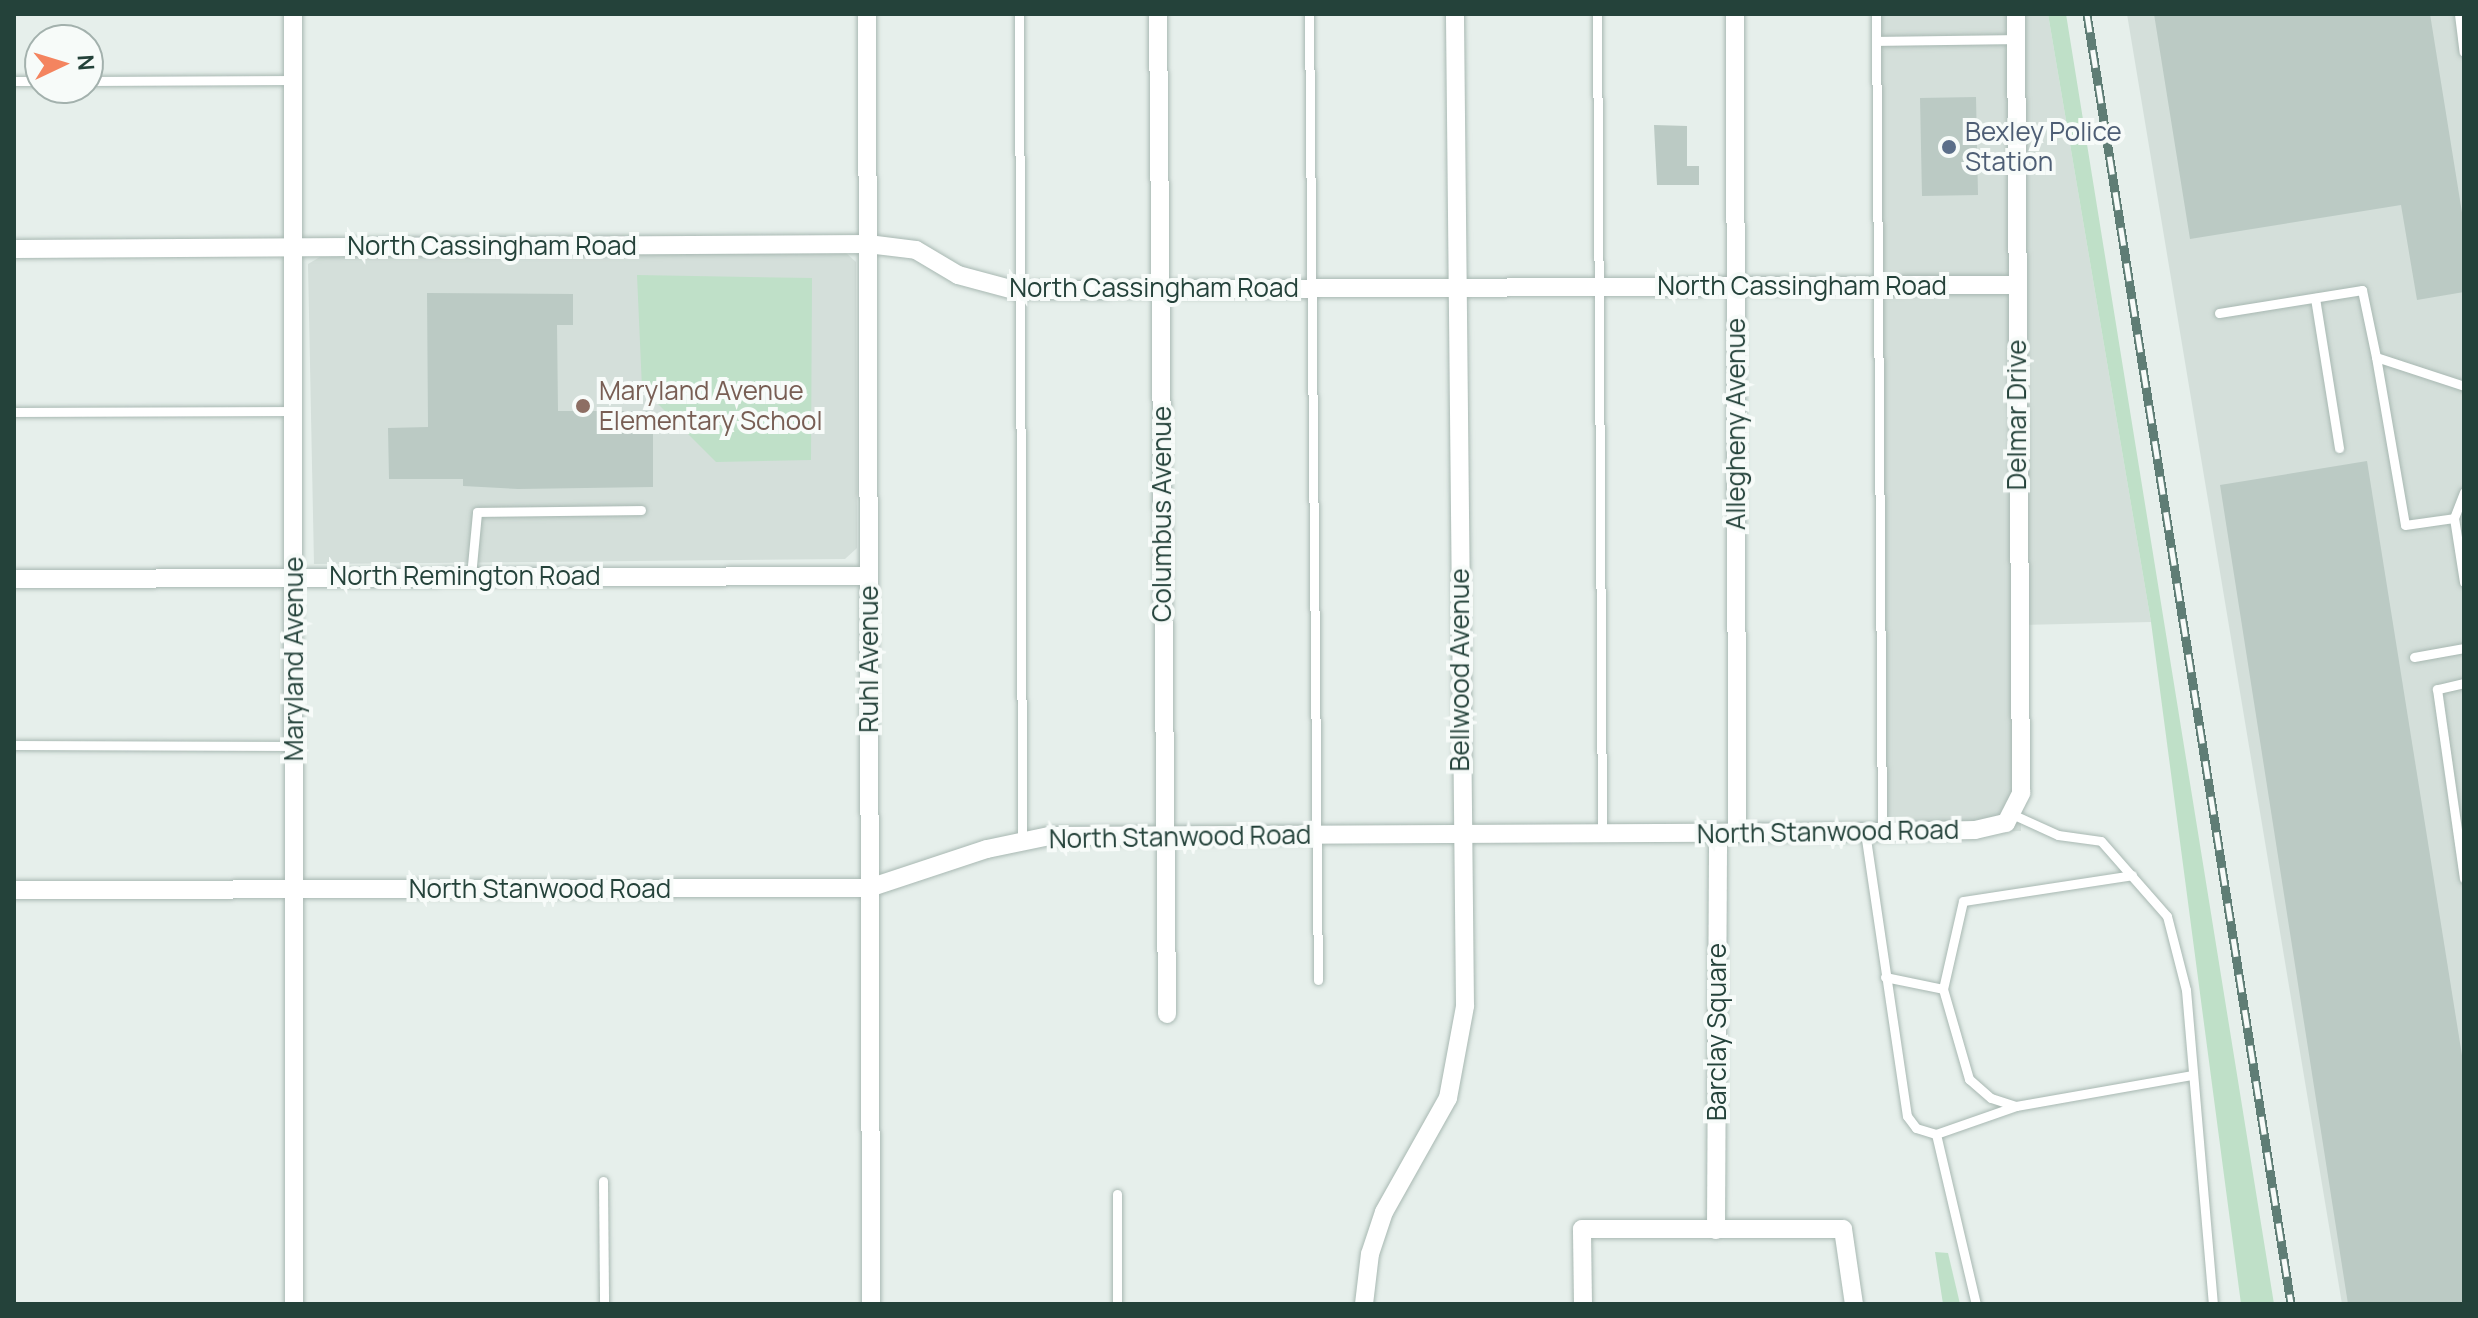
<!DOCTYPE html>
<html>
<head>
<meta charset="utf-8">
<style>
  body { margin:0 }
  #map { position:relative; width:2478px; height:1318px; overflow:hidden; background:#e6efeb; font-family:Manrope,sans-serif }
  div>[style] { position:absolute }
  .built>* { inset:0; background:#d4dfda }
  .green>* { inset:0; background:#bfe0c8 }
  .building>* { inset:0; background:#bbcac4 }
  .roads { filter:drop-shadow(0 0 2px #a8b8b2) drop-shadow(0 0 2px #a8b8b2) }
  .service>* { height:9px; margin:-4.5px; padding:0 4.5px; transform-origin:4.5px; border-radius:4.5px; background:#fff }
  .minor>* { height:18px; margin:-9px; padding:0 9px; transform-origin:9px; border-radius:9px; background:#fff }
  .rail>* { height:9px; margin-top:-4.5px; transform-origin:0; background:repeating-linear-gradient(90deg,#f7fbf9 0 18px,#5f7d75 0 36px); box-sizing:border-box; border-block:2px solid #5f7d75 }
  .dots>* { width:22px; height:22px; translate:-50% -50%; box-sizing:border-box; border:4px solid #f7fbf9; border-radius:50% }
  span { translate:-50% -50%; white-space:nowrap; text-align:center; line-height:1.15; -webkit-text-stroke:8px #f7fbf9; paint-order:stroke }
  .service-label { font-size:26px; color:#4e5e75 }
  .left { translate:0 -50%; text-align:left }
  .street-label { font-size:26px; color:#24423a }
  .education-label { font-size:26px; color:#785e54 }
  .frame { position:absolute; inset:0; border:16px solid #24423a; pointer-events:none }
  .north { position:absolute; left:24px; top:24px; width:80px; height:80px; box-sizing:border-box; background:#f7fbf9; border:2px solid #a3b1ad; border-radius:50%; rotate:86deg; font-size:22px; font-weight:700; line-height:32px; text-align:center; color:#24423a }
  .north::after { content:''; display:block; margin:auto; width:28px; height:36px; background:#f4845f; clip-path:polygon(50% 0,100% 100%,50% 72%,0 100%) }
</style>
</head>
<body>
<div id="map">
  <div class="built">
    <i style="clip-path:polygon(1876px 14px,2048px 14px,2151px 622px,2020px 625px,2021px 831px,1878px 834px)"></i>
    <i style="clip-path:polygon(2127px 14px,2464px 14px,2464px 1304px,2342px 1304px)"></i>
    <i style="clip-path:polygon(845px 252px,856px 262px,857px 548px,845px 559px,314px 564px,308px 264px,320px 257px)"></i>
  </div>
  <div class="green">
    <i style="clip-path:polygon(2048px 14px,2066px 14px,2274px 1304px,2241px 1304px,2151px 622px)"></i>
    <i style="clip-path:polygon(637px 275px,812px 278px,811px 460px,716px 462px,642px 388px)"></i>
    <i style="clip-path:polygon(1935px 1252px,1948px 1253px,1960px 1304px,1943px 1304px)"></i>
  </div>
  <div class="building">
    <i style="clip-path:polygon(2154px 14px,2430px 14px,2464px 225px,2464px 292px,2417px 300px,2401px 205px,2190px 239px)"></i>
    <i style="clip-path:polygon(1976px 97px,1978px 195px,1922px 196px,1920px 98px)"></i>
    <i style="clip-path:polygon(1654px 125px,1687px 126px,1687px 166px,1699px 166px,1699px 185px,1657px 185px)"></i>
    <i style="clip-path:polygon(427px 293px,573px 294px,573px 325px,557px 325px,558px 411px,653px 411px,653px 487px,518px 489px,463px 486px,463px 479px,389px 479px,388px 428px,428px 427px)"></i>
    <i style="clip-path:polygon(2367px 461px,2464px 1068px,2464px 1304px,2348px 1304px,2220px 485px)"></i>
  </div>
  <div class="roads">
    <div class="service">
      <i style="left:1019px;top:14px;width:828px;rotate:89.79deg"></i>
      <i style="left:1309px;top:14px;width:966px;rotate:89.47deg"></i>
      <i style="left:1597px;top:14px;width:819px;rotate:89.65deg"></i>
      <i style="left:1876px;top:14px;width:818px;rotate:89.58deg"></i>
      <i style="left:2459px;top:14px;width:38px;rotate:83deg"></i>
      <i style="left:1876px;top:41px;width:141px;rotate:-0.8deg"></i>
      <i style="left:14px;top:81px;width:26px"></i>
      <i style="left:88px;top:81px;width:206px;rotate:-0.3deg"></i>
      <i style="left:2315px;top:298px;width:152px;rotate:80.9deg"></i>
      <i style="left:2219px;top:313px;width:145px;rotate:-9.1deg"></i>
      <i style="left:2362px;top:290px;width:68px;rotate:78.2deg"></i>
      <i style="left:2376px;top:357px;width:93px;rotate:18.2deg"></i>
      <i style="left:2376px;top:357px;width:170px;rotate:80.2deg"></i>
      <i style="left:2405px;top:525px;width:49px;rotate:-8.1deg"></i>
      <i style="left:14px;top:412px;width:281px;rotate:-0.2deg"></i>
      <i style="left:2464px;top:492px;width:28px;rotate:111deg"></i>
      <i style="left:2454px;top:518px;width:65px;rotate:81.1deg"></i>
      <i style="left:471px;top:576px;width:64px;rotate:-84.6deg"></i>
      <i style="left:477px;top:512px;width:164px;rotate:-0.7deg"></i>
      <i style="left:2414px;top:657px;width:51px;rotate:-10.2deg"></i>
      <i style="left:2464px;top:683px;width:28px;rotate:167deg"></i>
      <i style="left:2437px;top:689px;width:191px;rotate:81.9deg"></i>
      <i style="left:14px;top:745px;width:280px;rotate:0.2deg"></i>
      <i style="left:2014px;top:815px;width:48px;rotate:24.4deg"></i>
      <i style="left:2058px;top:835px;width:43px;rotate:7.9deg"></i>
      <i style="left:2101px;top:841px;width:100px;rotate:48.7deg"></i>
      <i style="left:2167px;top:916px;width:76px;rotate:75.6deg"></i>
      <i style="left:2186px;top:990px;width:315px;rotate:85.1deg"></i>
      <i style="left:1865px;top:832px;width:287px;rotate:81.6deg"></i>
      <i style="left:1907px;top:1116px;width:15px;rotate:53deg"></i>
      <i style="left:1916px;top:1128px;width:21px;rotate:17deg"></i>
      <i style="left:1936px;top:1134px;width:175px;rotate:76.8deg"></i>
      <i style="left:1885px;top:977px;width:59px;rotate:11.7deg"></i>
      <i style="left:1943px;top:989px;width:94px;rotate:73.9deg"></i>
      <i style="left:1969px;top:1079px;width:29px;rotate:41deg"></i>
      <i style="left:1991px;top:1098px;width:26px;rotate:18deg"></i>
      <i style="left:2016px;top:1106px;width:178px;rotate:-10deg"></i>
      <i style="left:1943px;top:989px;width:90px;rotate:-77.2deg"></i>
      <i style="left:1963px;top:901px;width:171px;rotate:-8.7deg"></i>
      <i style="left:1936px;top:1134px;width:85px;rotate:-19.3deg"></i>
      <i style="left:603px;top:1181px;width:123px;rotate:89.5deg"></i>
      <i style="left:1117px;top:1194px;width:110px;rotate:90deg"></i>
    </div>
    <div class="minor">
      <i style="left:293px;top:14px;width:1290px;rotate:89.96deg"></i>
      <i style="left:867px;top:14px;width:1290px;rotate:89.82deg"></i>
      <i style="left:1158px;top:14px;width:1000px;rotate:89.48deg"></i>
      <i style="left:1735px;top:14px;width:819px;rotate:89.86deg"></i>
      <i style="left:14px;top:249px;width:854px;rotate:-0.34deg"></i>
      <i style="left:868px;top:244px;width:48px;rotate:7.1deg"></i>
      <i style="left:916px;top:250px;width:49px;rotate:30.8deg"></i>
      <i style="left:958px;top:275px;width:58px;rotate:15deg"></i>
      <i style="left:1014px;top:290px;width:1002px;rotate:-0.29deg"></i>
      <i style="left:14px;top:579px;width:855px;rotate:-0.2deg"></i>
      <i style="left:14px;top:890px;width:855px;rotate:-0.13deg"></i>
      <i style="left:869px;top:888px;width:124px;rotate:-18.3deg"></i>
      <i style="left:987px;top:849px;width:63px;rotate:-11.8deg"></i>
      <i style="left:1049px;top:836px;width:833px;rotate:-0.28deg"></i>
      <i style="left:1882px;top:832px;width:93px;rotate:-1.2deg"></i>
      <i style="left:1975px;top:830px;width:32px;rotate:-13deg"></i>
      <i style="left:2006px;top:823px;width:34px;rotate:-63deg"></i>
      <i style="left:2021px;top:793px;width:779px;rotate:-90.37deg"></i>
      <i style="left:1716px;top:1230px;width:397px;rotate:-89.7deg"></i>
      <i style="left:1364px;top:1304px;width:50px;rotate:-83.2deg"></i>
      <i style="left:1370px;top:1254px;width:44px;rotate:-71.6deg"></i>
      <i style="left:1384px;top:1212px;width:131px;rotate:-60.7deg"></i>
      <i style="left:1448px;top:1098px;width:94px;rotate:-79.5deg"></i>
      <i style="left:1465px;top:1006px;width:992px;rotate:-90.58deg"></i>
      <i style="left:1583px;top:1304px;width:75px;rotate:-90.8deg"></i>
      <i style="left:1582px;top:1229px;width:261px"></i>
      <i style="left:1843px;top:1229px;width:76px;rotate:81.7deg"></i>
    </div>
  </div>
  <div class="rail">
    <i style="left:2087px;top:14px;width:1306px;rotate:81.01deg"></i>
  </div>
  <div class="dots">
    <i style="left:1949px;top:147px;background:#5c6f8a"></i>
    <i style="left:583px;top:406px;background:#8d6e63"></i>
  </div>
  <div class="service-label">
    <span class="left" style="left:1965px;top:147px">Bexley Police<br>Station</span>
  </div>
  <div class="street-label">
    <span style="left:492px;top:246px">North Cassingham Road</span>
    <span style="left:1802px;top:286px">North Cassingham Road</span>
    <span style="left:1154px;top:288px">North Cassingham Road</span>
    <span style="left:2017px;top:415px;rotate:-90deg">Delmar Drive</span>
    <span style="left:1736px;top:424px;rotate:-90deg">Allegheny Avenue</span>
    <span style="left:1162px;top:514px;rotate:-90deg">Columbus Avenue</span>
    <span style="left:465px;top:576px">North Remington Road</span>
    <span style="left:294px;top:659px;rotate:-90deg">Maryland Avenue</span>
    <span style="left:869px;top:659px;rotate:-90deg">Ruhl Avenue</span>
    <span style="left:1460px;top:670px;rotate:-90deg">Bellwood Avenue</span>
    <span style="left:1828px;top:832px;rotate:-1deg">North Stanwood Road</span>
    <span style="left:1180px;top:837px;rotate:-1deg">North Stanwood Road</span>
    <span style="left:540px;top:889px">North Stanwood Road</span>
    <span style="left:1717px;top:1032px;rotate:-90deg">Barclay Square</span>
  </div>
  <div class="education-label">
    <span class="left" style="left:599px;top:406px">Maryland Avenue<br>Elementary School</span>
  </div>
  <div class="frame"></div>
  <div class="north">N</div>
</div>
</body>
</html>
